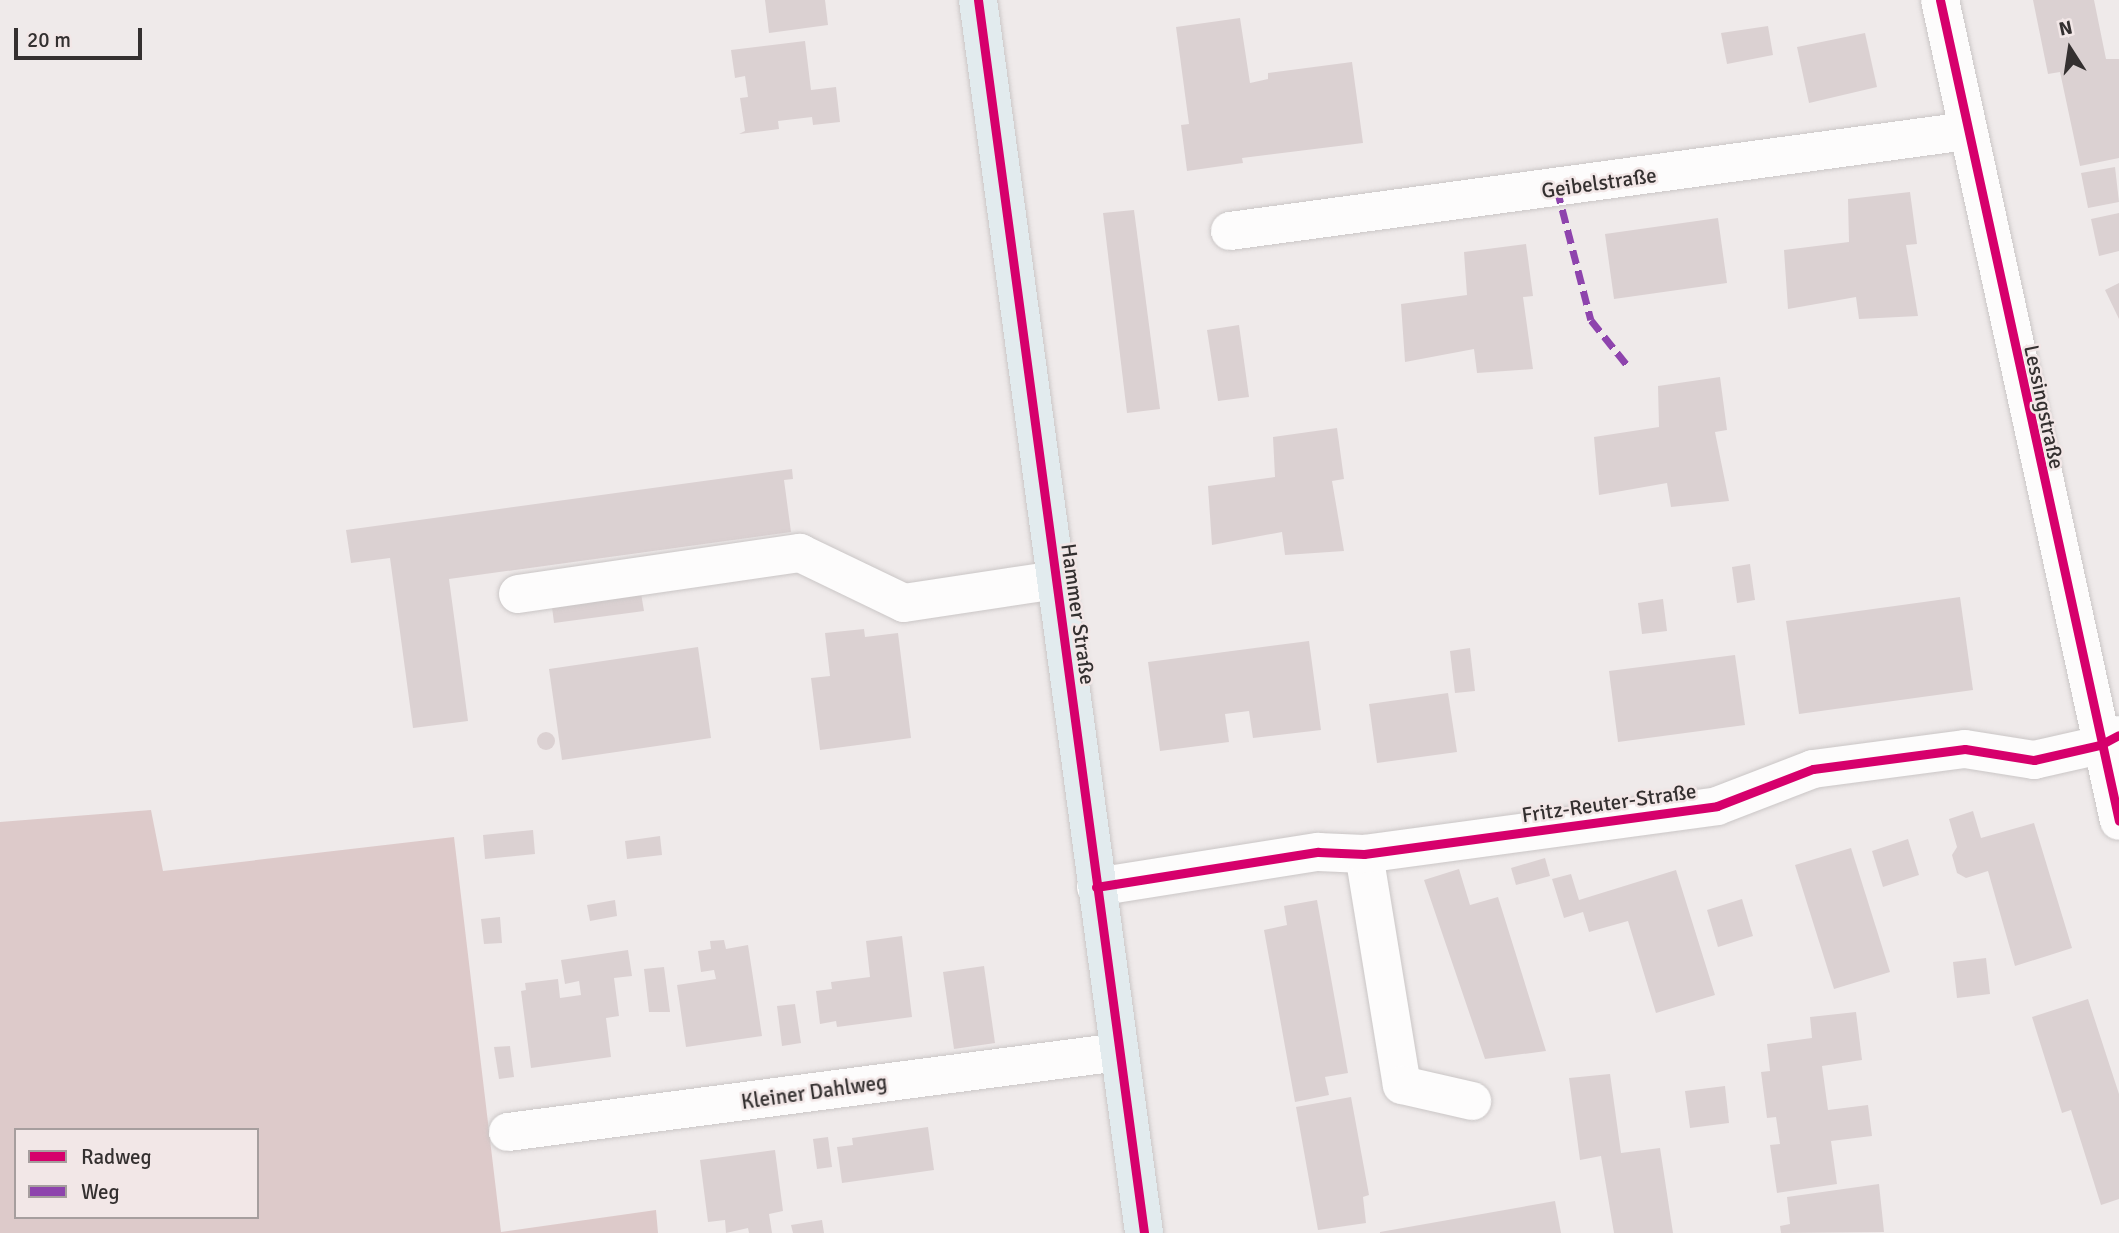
<!DOCTYPE html>
<html>
<head>
<meta charset="utf-8">
<style>
  body { margin:0 }
  #map { position:relative; width:2119px; height:1233px; overflow:hidden; background:#efeaea; font-family:Signika,sans-serif }
  div>[style] { position:absolute }
  .green>* { inset:0; background:#ddcaca }
  .building>* { inset:0; background:#dbd1d2 }
  .round { border-radius:50% }
  .roads { filter:drop-shadow(0 0 2px #cac6c6) drop-shadow(0 0 2px #cac6c6) }
  .minor>* { height:38px; margin:-19px; padding:0 19px; transform-origin:19px; border-radius:19px; background:#fdfcfc }
  .major>* { height:38px; margin:-19px; padding:0 19px; transform-origin:19px; border-radius:19px; background:#e2ebee }
  .quiet>* { height:7px; margin-top:-3.5px; transform-origin:0; background:repeating-linear-gradient(90deg,#8e44ad 0 14px,transparent 0 21px) }
  .cycleway>* { height:9px; margin:-4.5px; padding:0 4.5px; transform-origin:4.5px; border-radius:4.5px; background:#d6006c }
  span { translate:-50% -50%; white-space:nowrap; text-align:center; line-height:1.15; -webkit-text-stroke:5px #f2e7e7; paint-order:stroke }
  .street-label { font-size:21px; color:#343030 }
  .legend { position:absolute; left:14px; top:1128px; width:245px; height:91px; box-sizing:border-box; background:#f2e7e7; border:2px solid #a69e9e; margin:0; padding:9px 12px; list-style:none; font-size:21px; color:#343030 }
  .legend li { display:flex; align-items:center; gap:14px; height:35px }
  .legend b { width:35px; border:2px solid #a69e9e }
  .north { position:absolute; left:2035px; top:14px; width:70px; height:70px; -webkit-text-stroke:5px #f2e7e7; paint-order:stroke; rotate:348deg; font-size:19px; font-weight:700; line-height:28px; text-align:center; color:#343030 }
  .north::after { content:''; display:block; margin:auto; width:24px; height:32px; background:#343030; clip-path:polygon(50% 0,100% 100%,50% 72%,0 100%) }
  .scale { position:absolute; left:14px; top:28px; width:128px; height:32px; box-sizing:border-box; border:4px solid #343030; border-top:0; padding-left:9px; font-size:21px; line-height:24px; white-space:nowrap; color:#343030; -webkit-text-stroke:5px #f2e7e7; paint-order:stroke }
</style>
</head>
<body>
<div id="map">
  <div class="green">
    <i style="clip-path:polygon(evenodd,151px 810px,163px 871px,454px 837px,501px 1232px,656px 1210px,658px 1233px,0 1233px,0 822px,151px 810px,16px 1130px,257px 1130px,257px 1217px,16px 1217px,16px 1130px)"></i>
  </div>
  <div class="building">
    <i style="clip-path:polygon(765px 0,825px 0,828px 25px,769px 33px)"></i>
    <i style="clip-path:polygon(2033px 0,2094px 0,2106px 59px,2119px 59px,2119px 158px,2080px 166px,2060px 72px,2048px 74px)"></i>
    <i style="clip-path:polygon(1240px 18px,1250px 83px,1268px 79px,1268px 73px,1352px 62px,1363px 143px,1242px 158px,1243px 163px,1187px 171px,1181px 125px,1189px 124px,1176px 27px)"></i>
    <i style="clip-path:polygon(1768px 26px,1773px 55px,1727px 64px,1721px 33px)"></i>
    <i style="clip-path:polygon(1865px 33px,1877px 87px,1809px 103px,1797px 47px)"></i>
    <i style="clip-path:polygon(805px 41px,811px 90px,836px 87px,840px 122px,813px 125px,812px 117px,778px 121px,779px 129px,739px 134px,745px 131px,740px 98px,748px 97px,745px 76px,735px 78px,731px 50px)"></i>
    <i style="clip-path:polygon(2115px 167px,2119px 202px,2088px 208px,2081px 173px)"></i>
    <i style="clip-path:polygon(1910px 192px,1917px 244px,1906px 245px,1918px 316px,1859px 319px,1856px 297px,1788px 309px,1784px 250px,1849px 242px,1848px 199px)"></i>
    <i style="clip-path:polygon(1134px 210px,1160px 409px,1127px 413px,1103px 213px)"></i>
    <i style="clip-path:polygon(2119px 213px,2119px 251px,2099px 256px,2091px 219px)"></i>
    <i style="clip-path:polygon(1718px 218px,1727px 283px,1614px 299px,1605px 234px)"></i>
    <i style="clip-path:polygon(1526px 244px,1533px 296px,1523px 297px,1533px 369px,1477px 373px,1474px 349px,1405px 362px,1401px 304px,1467px 295px,1464px 252px)"></i>
    <i style="clip-path:polygon(2119px 283px,2119px 319px,2105px 290px)"></i>
    <i style="clip-path:polygon(1239px 325px,1249px 397px,1218px 401px,1207px 330px)"></i>
    <i style="clip-path:polygon(1720px 377px,1727px 430px,1715px 432px,1729px 501px,1671px 507px,1667px 483px,1599px 495px,1594px 437px,1659px 427px,1658px 386px)"></i>
    <i style="clip-path:polygon(1337px 428px,1344px 479px,1332px 481px,1344px 551px,1285px 555px,1282px 532px,1212px 545px,1208px 486px,1275px 477px,1273px 437px)"></i>
    <i style="clip-path:polygon(792px 469px,793px 479px,784px 480px,791px 532px,449px 579px,468px 721px,413px 728px,390px 558px,351px 563px,346px 530px)"></i>
    <i style="clip-path:polygon(1750px 564px,1755px 600px,1737px 603px,1732px 567px)"></i>
    <i style="clip-path:polygon(640px 587px,644px 611px,554px 623px,551px 599px)"></i>
    <i style="clip-path:polygon(1960px 597px,1973px 690px,1799px 714px,1786px 621px)"></i>
    <i style="clip-path:polygon(1663px 599px,1667px 631px,1642px 634px,1638px 603px)"></i>
    <i style="clip-path:polygon(864px 629px,865px 637px,898px 633px,911px 738px,820px 750px,811px 678px,830px 676px,825px 633px)"></i>
    <i style="clip-path:polygon(1309px 641px,1321px 730px,1253px 738px,1249px 711px,1225px 714px,1229px 742px,1160px 751px,1148px 662px)"></i>
    <i style="clip-path:polygon(698px 647px,711px 738px,562px 760px,549px 669px)"></i>
    <i style="clip-path:polygon(1470px 648px,1475px 691px,1455px 693px,1450px 651px)"></i>
    <i style="clip-path:polygon(1735px 655px,1745px 725px,1618px 742px,1609px 671px)"></i>
    <i style="clip-path:polygon(1448px 693px,1457px 752px,1377px 763px,1369px 704px)"></i>
    <i class="round" style="left:537px;top:732px;width:18px;height:18px"></i>
    <i style="clip-path:polygon(1973px 811px,1981px 838px,2034px 823px,2072px 948px,2015px 966px,1988px 871px,1966px 878px,1957px 873px,1952px 855px,1957px 847px,1949px 819px)"></i>
    <i style="clip-path:polygon(533px 830px,535px 854px,485px 859px,483px 835px)"></i>
    <i style="clip-path:polygon(660px 836px,662px 855px,627px 859px,625px 841px)"></i>
    <i style="clip-path:polygon(1908px 839px,1919px 875px,1883px 887px,1872px 851px)"></i>
    <i style="clip-path:polygon(1851px 848px,1890px 972px,1834px 989px,1795px 865px)"></i>
    <i style="clip-path:polygon(1545px 858px,1550px 876px,1516px 885px,1511px 868px)"></i>
    <i style="clip-path:polygon(1459px 869px,1470px 905px,1498px 897px,1546px 1051px,1485px 1059px,1424px 880px)"></i>
    <i style="clip-path:polygon(1676px 870px,1715px 995px,1656px 1013px,1628px 921px,1589px 932px,1583px 912px,1564px 918px,1552px 879px,1571px 874px,1579px 900px)"></i>
    <i style="clip-path:polygon(1742px 899px,1753px 936px,1718px 947px,1707px 910px)"></i>
    <i style="clip-path:polygon(615px 900px,617px 916px,590px 921px,587px 905px)"></i>
    <i style="clip-path:polygon(1317px 900px,1348px 1073px,1325px 1077px,1329px 1095px,1295px 1102px,1264px 930px,1287px 925px,1284px 906px)"></i>
    <i style="clip-path:polygon(500px 917px,502px 943px,484px 944px,481px 919px)"></i>
    <i style="clip-path:polygon(902px 936px,912px 1017px,837px 1027px,836px 1021px,820px 1024px,816px 991px,832px 989px,831px 982px,870px 977px,866px 941px)"></i>
    <i style="clip-path:polygon(724px 940px,726px 949px,748px 945px,762px 1036px,686px 1047px,677px 985px,716px 979px,714px 970px,701px 972px,698px 951px,711px 949px,710px 941px)"></i>
    <i style="clip-path:polygon(628px 950px,632px 976px,614px 978px,619px 1016px,606px 1018px,611px 1057px,531px 1068px,521px 991px,526px 990px,525px 983px,558px 979px,560px 998px,581px 995px,579px 981px,565px 984px,561px 960px)"></i>
    <i style="clip-path:polygon(1986px 958px,1990px 994px,1957px 998px,1953px 962px)"></i>
    <i style="clip-path:polygon(984px 966px,995px 1043px,954px 1049px,943px 972px)"></i>
    <i style="clip-path:polygon(664px 967px,670px 1012px,649px 1012px,644px 969px)"></i>
    <i style="clip-path:polygon(2088px 999px,2119px 1094px,2119px 1199px,2101px 1205px,2071px 1110px,2062px 1113px,2032px 1017px)"></i>
    <i style="clip-path:polygon(795px 1004px,801px 1043px,782px 1046px,777px 1006px)"></i>
    <i style="clip-path:polygon(1856px 1012px,1862px 1060px,1822px 1066px,1828px 1110px,1868px 1105px,1872px 1136px,1831px 1141px,1837px 1184px,1777px 1193px,1770px 1145px,1780px 1144px,1776px 1117px,1767px 1118px,1761px 1072px,1770px 1071px,1767px 1044px,1812px 1038px,1810px 1017px)"></i>
    <i style="clip-path:polygon(510px 1046px,514px 1077px,499px 1079px,494px 1047px)"></i>
    <i style="clip-path:polygon(1610px 1074px,1621px 1153px,1660px 1148px,1673px 1233px,1614px 1233px,1601px 1156px,1580px 1160px,1569px 1078px)"></i>
    <i style="clip-path:polygon(1725px 1086px,1729px 1123px,1690px 1128px,1685px 1091px)"></i>
    <i style="clip-path:polygon(1351px 1097px,1369px 1195px,1363px 1197px,1366px 1223px,1318px 1230px,1296px 1107px)"></i>
    <i style="clip-path:polygon(928px 1127px,934px 1170px,842px 1183px,837px 1147px,853px 1145px,852px 1138px)"></i>
    <i style="clip-path:polygon(828px 1137px,832px 1167px,817px 1169px,813px 1139px)"></i>
    <i style="clip-path:polygon(775px 1150px,783px 1211px,769px 1214px,772px 1233px,749px 1233px,748px 1228px,726px 1233px,725px 1220px,708px 1222px,700px 1160px)"></i>
    <i style="clip-path:polygon(1879px 1184px,1884px 1232px,1781px 1233px,1780px 1226px,1790px 1224px,1787px 1197px)"></i>
    <i style="clip-path:polygon(1555px 1201px,1561px 1233px,1380px 1233px,1380px 1232px)"></i>
    <i style="clip-path:polygon(822px 1220px,824px 1233px,793px 1233px,791px 1225px)"></i>
  </div>
  <div class="roads">
    <div class="minor">
      <i style="left:1940px;top:0;width:840px;rotate:77.7deg"></i>
      <i style="left:1230px;top:231px;width:744px;rotate:-7.73deg"></i>
      <i style="left:518px;top:594px;width:285px;rotate:-8.3deg"></i>
      <i style="left:800px;top:553px;width:115px;rotate:25.7deg"></i>
      <i style="left:904px;top:603px;width:154px;rotate:-8.6deg"></i>
      <i style="left:1364px;top:854px;width:234px;rotate:80.7deg"></i>
      <i style="left:1402px;top:1085px;width:72px;rotate:12.9deg"></i>
      <i style="left:1096px;top:887px;width:225px;rotate:-9deg"></i>
      <i style="left:1318px;top:852px;width:46px;rotate:2.5deg"></i>
      <i style="left:1364px;top:854px;width:356px;rotate:-7.7deg"></i>
      <i style="left:1717px;top:806px;width:103px;rotate:-21.1deg"></i>
      <i style="left:1813px;top:769px;width:153px;rotate:-7.5deg"></i>
      <i style="left:1965px;top:749px;width:70px;rotate:9.1deg"></i>
      <i style="left:2034px;top:760px;width:68px;rotate:-12.8deg"></i>
      <i style="left:2100px;top:745px;width:21px;rotate:-28deg"></i>
      <i style="left:508px;top:1132px;width:616px;rotate:-7.46deg"></i>
    </div>
    <div class="major">
      <i style="left:978px;top:0;width:1244px;rotate:82.33deg"></i>
    </div>
  </div>
  <div class="quiet">
    <i style="left:1557px;top:189px;width:135px;rotate:75.5deg"></i>
    <i style="left:1591px;top:320px;width:58px;rotate:51.3deg"></i>
  </div>
  <div class="cycleway">
    <i style="left:978px;top:0;width:1244px;rotate:82.33deg"></i>
    <i style="left:1940px;top:0;width:840px;rotate:77.7deg"></i>
    <i style="left:1096px;top:887px;width:225px;rotate:-9deg"></i>
    <i style="left:1318px;top:852px;width:46px;rotate:2.5deg"></i>
    <i style="left:1364px;top:854px;width:356px;rotate:-7.7deg"></i>
    <i style="left:1717px;top:806px;width:103px;rotate:-21.1deg"></i>
    <i style="left:1813px;top:769px;width:153px;rotate:-7.5deg"></i>
    <i style="left:1965px;top:749px;width:70px;rotate:9.1deg"></i>
    <i style="left:2034px;top:760px;width:68px;rotate:-12.8deg"></i>
    <i style="left:2100px;top:745px;width:21px;rotate:-28deg"></i>
  </div>
  <div class="street-label">
    <span style="left:1599px;top:183px;rotate:-8deg">Geibelstraße</span>
    <span style="left:2044px;top:407px;rotate:78deg">Lessingstraße</span>
    <span style="left:1078px;top:614px;rotate:82deg">Hammer Straße</span>
    <span style="left:1609px;top:803px;rotate:-8deg">Fritz-Reuter-Straße</span>
    <span style="left:814px;top:1092px;rotate:-8deg">Kleiner Dahlweg</span>
  </div>
  <ul class="legend">
  <li><b style="height:9px;background:#d6006c"></b>Radweg</li>
  <li><b style="height:9px;background:#8e44ad"></b>Weg</li>
  </ul>
  <div class="north">N</div>
  <div class="scale">20 m</div>
</div>
</body>
</html>
